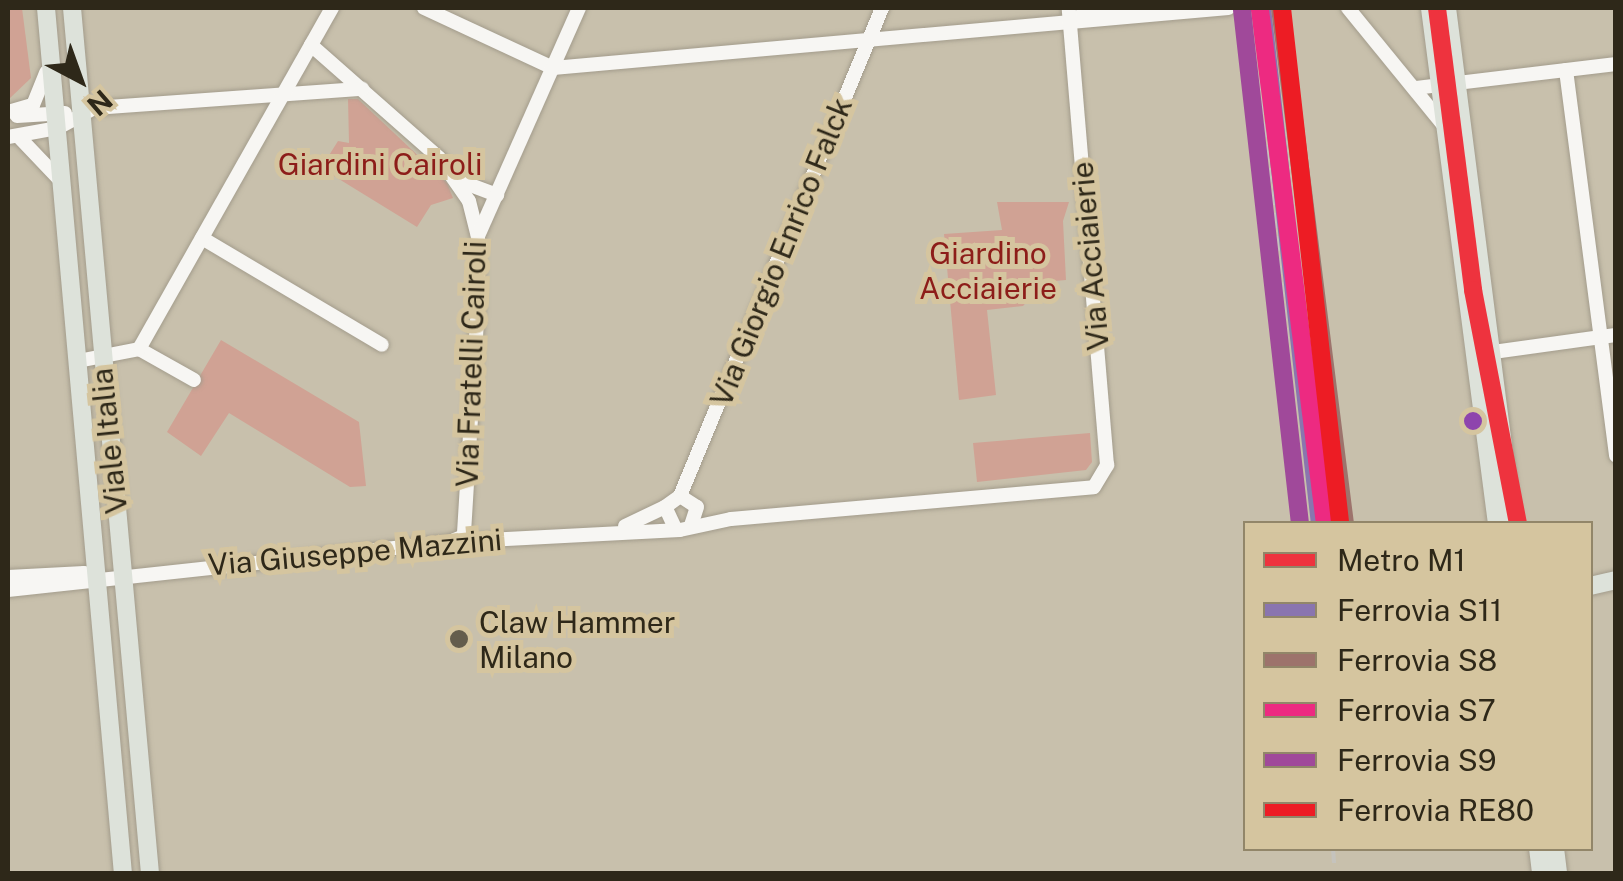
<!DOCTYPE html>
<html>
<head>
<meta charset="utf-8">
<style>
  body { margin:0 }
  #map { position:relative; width:1623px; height:881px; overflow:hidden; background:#c8c0ac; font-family:"Public Sans",sans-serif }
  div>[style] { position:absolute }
  .green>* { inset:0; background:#d0a294 }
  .roads { filter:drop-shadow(0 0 2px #a39c8c) drop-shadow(0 0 2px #a39c8c) }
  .minor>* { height:14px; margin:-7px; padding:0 7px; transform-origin:7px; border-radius:7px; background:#f7f6f3 }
  .major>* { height:18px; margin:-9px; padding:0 9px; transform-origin:9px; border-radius:9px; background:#dde2da }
  .rail>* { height:4px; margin-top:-2px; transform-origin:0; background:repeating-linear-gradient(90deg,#c5c3bd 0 15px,transparent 0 23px) }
  .rail-1>* { height:18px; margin:-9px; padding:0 9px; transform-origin:9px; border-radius:9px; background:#8a75af }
  .rail-2>* { height:18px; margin:-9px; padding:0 9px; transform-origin:9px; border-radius:9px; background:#9d736c }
  .rail-3>* { height:18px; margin:-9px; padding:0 9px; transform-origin:9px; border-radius:9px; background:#ed2a81 }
  .rail-4>* { height:18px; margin:-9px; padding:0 9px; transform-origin:9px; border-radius:9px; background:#a0499a }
  .rail-5>* { height:18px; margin:-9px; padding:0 9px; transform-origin:9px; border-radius:9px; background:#ed1c24 }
  .metro-1>* { height:18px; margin:-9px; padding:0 9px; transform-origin:9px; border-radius:9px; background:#ee333e }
  .dots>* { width:28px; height:28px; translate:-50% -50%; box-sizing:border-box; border:5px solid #d5c59f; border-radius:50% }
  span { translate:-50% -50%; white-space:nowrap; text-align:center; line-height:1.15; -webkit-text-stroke:10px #d5c59f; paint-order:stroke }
  .park-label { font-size:30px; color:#8d1d19 }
  .street-label { font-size:30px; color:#2e2819 }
  .poi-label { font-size:30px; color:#2e2819 }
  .left { translate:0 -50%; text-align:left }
  .frame { position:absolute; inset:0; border:10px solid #2e2819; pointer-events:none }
  .legend { position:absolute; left:1243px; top:521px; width:350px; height:330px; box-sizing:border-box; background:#d5c59f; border:2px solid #928669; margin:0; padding:12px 18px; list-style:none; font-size:30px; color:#2e2819 }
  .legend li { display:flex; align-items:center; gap:20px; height:50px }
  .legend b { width:50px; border:2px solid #928669 }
  .north { position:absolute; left:30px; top:30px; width:100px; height:100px; -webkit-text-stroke:8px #d5c59f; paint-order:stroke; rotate:139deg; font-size:28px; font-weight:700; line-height:40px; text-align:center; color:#2e2819 }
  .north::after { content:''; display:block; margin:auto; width:35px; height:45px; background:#2e2819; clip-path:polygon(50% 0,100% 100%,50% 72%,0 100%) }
</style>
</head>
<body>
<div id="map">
  <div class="green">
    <i style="clip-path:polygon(8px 8px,22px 8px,31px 78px,8px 100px)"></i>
    <i style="clip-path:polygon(348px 99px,358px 99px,447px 183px,453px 198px,431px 205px,417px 227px,321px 168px,338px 141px,349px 143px)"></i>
    <i style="clip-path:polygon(997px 202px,1069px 202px,1063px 221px,1066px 280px,1044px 282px,1023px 306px,987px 310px,996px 395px,959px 400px,944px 234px,1002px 230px)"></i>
    <i style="clip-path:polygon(221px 340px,359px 422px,366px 486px,350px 487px,229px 413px,201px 456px,167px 432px)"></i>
    <i style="clip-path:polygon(1090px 433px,1092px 462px,1086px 470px,977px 482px,973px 443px)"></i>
  </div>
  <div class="roads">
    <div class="minor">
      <i style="left:424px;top:8px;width:142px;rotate:24.9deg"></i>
      <i style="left:553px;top:68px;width:678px;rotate:-5.08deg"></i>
      <i style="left:1348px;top:8px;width:155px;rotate:50.8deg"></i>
      <i style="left:1078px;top:17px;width:54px;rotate:-9.6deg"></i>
      <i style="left:311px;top:45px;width:171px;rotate:41.4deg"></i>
      <i style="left:439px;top:158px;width:52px;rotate:55.1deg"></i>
      <i style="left:469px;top:201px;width:37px;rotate:76deg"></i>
      <i style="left:478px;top:237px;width:67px;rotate:90deg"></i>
      <i style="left:478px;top:304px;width:232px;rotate:93.5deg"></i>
      <i style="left:464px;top:536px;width:11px;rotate:158deg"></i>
      <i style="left:1566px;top:70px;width:389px;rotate:82.6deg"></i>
      <i style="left:1415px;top:88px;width:202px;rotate:-6.8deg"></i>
      <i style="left:8px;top:112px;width:26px;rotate:-16deg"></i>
      <i style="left:33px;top:105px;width:35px;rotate:-68deg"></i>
      <i style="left:17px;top:116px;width:48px;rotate:-3.6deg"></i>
      <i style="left:18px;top:136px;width:59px;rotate:46.4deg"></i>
      <i style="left:8px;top:137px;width:51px;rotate:-10.2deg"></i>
      <i style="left:58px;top:128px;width:41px;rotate:-29.1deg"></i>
      <i style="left:94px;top:108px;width:269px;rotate:-4.1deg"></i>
      <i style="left:457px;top:180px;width:43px;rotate:20.6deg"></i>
      <i style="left:478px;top:236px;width:249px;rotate:-66.1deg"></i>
      <i style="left:202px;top:238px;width:209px;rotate:30.7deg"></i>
      <i style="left:139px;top:349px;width:63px;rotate:29.4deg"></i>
      <i style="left:1493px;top:352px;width:124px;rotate:-7.9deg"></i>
      <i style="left:78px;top:361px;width:62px;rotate:-11.1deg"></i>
      <i style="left:139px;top:349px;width:392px;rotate:-60.5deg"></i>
      <i style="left:680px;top:496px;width:528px;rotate:-67.51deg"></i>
      <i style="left:625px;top:526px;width:44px;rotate:-25.4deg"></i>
      <i style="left:675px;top:528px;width:23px;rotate:-115deg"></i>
      <i style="left:665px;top:507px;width:19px;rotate:-36deg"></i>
      <i style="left:680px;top:496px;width:20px;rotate:33deg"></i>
      <i style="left:697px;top:507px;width:20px;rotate:108deg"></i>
      <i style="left:8px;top:577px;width:76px;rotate:-3deg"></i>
      <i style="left:84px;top:573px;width:14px;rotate:25deg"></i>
      <i style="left:8px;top:590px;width:444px;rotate:-6.2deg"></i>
      <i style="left:449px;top:542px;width:231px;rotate:-3deg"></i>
      <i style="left:680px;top:530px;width:52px;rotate:-12.2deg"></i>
      <i style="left:731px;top:519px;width:364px;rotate:-5deg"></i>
      <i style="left:1094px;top:487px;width:26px;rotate:-59deg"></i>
      <i style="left:1107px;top:465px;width:459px;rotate:-94.8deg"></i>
    </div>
    <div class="major">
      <i style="left:46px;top:8px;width:869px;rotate:84.92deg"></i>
      <i style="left:72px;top:8px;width:870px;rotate:84.85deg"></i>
      <i style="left:1430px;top:8px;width:520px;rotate:82.6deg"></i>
      <i style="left:1447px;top:8px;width:520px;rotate:82.71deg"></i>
      <i style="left:1590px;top:586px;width:27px;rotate:-13deg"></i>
      <i style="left:1538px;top:848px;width:26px;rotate:83deg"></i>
      <i style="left:1555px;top:848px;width:26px;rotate:83deg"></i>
    </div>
  </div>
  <div class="rail">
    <i style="left:1260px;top:8px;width:68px;rotate:89.2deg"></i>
    <i style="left:1261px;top:76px;width:450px;rotate:84.4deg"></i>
    <i style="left:1333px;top:848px;width:26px;rotate:86deg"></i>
  </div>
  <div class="rail-1">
    <i style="left:1262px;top:8px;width:519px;rotate:83.59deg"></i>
  </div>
  <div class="rail-2">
    <i style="left:1280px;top:8px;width:520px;rotate:82.82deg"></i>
  </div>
  <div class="rail-3">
    <i style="left:1260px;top:10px;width:518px;rotate:82.79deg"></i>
  </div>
  <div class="rail-4">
    <i style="left:1242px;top:10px;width:517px;rotate:83.56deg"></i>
  </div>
  <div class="rail-5">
    <i style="left:1282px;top:8px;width:517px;rotate:83.56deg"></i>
  </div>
  <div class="metro-1">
    <i style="left:1437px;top:8px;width:284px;rotate:82.7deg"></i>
    <i style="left:1473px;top:290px;width:238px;rotate:79.1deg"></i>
  </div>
  <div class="dots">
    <i style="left:1473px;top:421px;background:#8e44ad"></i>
    <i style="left:459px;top:639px;background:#645d4c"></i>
  </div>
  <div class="park-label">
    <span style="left:380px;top:164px">Giardini Cairoli</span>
    <span style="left:988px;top:270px">Giardino<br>Acciaierie</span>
  </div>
  <div class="street-label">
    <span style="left:781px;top:252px;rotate:-68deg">Via Giorgio Enrico Falck</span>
    <span style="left:1090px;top:256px;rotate:-95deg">Via Acciaierie</span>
    <span style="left:471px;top:364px;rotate:-88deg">Via Fratelli Cairoli</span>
    <span style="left:109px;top:441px;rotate:-96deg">Viale Italia</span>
    <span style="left:355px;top:552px;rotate:-5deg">Via Giuseppe Mazzini</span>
  </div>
  <div class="poi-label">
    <span class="left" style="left:479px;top:639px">Claw Hammer<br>Milano</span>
  </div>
  <div class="frame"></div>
  <ul class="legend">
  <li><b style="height:12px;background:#ee333e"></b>Metro M1</li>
  <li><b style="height:12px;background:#8a75af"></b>Ferrovia S11</li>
  <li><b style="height:12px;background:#9d736c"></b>Ferrovia S8</li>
  <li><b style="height:12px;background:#ed2a81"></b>Ferrovia S7</li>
  <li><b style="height:12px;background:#a0499a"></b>Ferrovia S9</li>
  <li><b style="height:12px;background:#ed1c24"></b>Ferrovia RE80</li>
  </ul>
  <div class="north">N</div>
</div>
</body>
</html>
